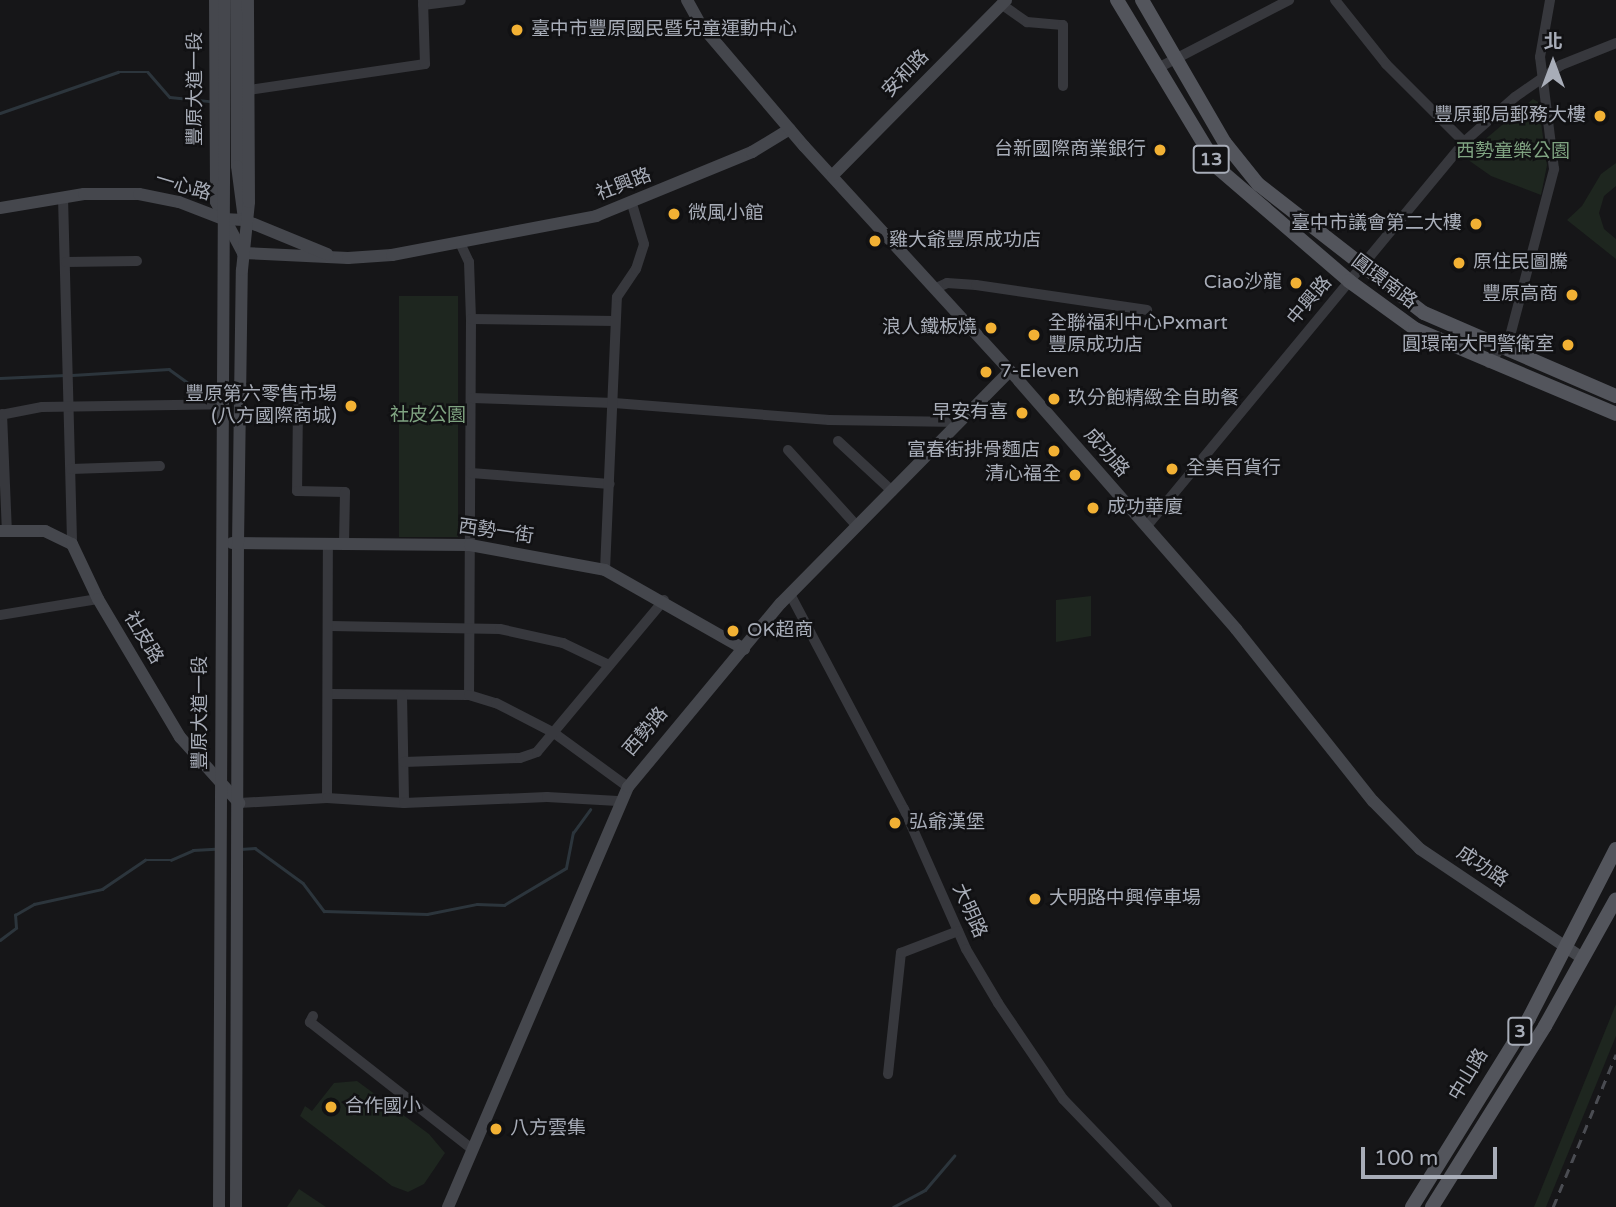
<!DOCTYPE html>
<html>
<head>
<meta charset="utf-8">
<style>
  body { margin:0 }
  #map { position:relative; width:1616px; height:1207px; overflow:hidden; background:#161618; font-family:"Varela Round","Noto Sans TC",sans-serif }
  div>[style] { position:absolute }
  .green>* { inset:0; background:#1e261f }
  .stream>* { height:2.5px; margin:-1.25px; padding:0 1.25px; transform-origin:1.25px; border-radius:1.25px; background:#2c353c }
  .street>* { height:10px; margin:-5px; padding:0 5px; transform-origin:5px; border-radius:5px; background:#37383d }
  .secondary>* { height:12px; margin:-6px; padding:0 6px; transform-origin:6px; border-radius:6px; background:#45474d }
  .primary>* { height:14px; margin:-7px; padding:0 7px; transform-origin:7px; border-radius:7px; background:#53555c }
  .rail>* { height:2.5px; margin-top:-1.25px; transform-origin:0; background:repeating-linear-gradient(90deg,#4a4c52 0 9px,transparent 0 16px) }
  .dots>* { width:19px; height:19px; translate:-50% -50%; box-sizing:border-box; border:4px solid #111113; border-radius:50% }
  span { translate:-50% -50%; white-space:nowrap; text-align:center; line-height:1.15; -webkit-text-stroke:5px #111113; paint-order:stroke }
  .shield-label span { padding:2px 5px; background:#111113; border:2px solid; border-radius:5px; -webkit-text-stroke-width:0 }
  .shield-label { font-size:18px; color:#a8adb8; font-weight:700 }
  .poi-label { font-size:19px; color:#a8adb8 }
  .left { translate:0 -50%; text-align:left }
  .right { translate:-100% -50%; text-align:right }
  .street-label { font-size:19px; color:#a8adb8 }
  .park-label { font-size:19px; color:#7fa381 }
  .north { position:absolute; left:1518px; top:28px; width:70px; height:70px; -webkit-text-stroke:5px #111113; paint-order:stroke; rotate:0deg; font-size:19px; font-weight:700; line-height:28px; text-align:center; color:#a8adb8 }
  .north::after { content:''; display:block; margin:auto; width:24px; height:32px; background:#a8adb8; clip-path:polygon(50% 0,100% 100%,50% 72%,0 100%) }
  .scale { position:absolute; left:1361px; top:1147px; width:136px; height:32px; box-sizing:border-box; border:4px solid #a8adb8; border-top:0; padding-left:9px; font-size:21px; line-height:24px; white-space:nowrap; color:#a8adb8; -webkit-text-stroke:5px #111113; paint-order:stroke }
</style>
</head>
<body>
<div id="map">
  <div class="green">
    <i style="clip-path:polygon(1533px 99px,1538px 102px,1547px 165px,1541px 195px,1491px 176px,1464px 157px)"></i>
    <i style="clip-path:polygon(1616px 163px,1616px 186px,1604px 196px,1599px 213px,1604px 229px,1616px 239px,1616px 259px,1567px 220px,1582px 206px,1601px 174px)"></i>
    <i style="clip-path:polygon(399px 296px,458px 296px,458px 537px,399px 537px)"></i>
    <i style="clip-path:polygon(1091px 596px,1091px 636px,1056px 642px,1056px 600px)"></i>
    <i style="clip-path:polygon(1616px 1004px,1616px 1036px,1546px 1207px,1534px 1207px)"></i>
    <i style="clip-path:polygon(357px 1081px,429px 1134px,445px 1153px,424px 1184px,408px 1192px,392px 1186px,300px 1116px,305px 1106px,312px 1111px,334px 1083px)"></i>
    <i style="clip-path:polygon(299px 1189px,326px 1207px,287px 1207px)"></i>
  </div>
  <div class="stream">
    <i style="left:0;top:113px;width:125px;rotate:-19.2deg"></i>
    <i style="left:118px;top:72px;width:30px"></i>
    <i style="left:148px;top:72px;width:33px;rotate:49deg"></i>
    <i style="left:170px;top:97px;width:39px;rotate:6deg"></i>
    <i style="left:72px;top:375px;width:97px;rotate:-3.5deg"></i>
    <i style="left:169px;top:369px;width:32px;rotate:36deg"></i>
    <i style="left:0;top:378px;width:65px;rotate:-2.6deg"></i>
    <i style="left:240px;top:849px;width:15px;rotate:-4deg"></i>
    <i style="left:255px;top:848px;width:59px;rotate:36.1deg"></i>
    <i style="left:303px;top:883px;width:35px;rotate:53deg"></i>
    <i style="left:324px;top:911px;width:103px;rotate:1.7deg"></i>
    <i style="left:427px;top:914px;width:51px;rotate:-11.3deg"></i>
    <i style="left:477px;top:904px;width:27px;rotate:2deg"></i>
    <i style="left:504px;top:905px;width:72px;rotate:-30.8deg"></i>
    <i style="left:566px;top:868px;width:36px;rotate:-79deg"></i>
    <i style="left:573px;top:833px;width:29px;rotate:-54deg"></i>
    <i style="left:0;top:940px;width:20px;rotate:-37deg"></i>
    <i style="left:16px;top:928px;width:13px;rotate:-94deg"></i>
    <i style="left:15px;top:915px;width:22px;rotate:-30deg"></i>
    <i style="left:34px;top:904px;width:70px;rotate:-12.4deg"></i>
    <i style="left:102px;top:889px;width:52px;rotate:-34deg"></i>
    <i style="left:145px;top:860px;width:26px"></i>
    <i style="left:171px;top:860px;width:24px;rotate:-24deg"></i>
    <i style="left:193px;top:850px;width:22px;rotate:-3deg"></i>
    <i style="left:893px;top:1207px;width:36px;rotate:-28deg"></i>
    <i style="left:925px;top:1190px;width:45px;rotate:-49.5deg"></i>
  </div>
  <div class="street">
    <i style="left:1335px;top:0;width:82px;rotate:51.4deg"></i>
    <i style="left:1386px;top:64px;width:110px;rotate:45deg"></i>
    <i style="left:1001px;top:4px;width:32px;rotate:35deg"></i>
    <i style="left:1027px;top:22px;width:36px;rotate:5deg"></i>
    <i style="left:1063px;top:25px;width:61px;rotate:90deg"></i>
    <i style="left:423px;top:5px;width:38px;rotate:-7deg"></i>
    <i style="left:1156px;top:69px;width:150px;rotate:-27.4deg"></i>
    <i style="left:249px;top:90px;width:178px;rotate:-8.4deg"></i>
    <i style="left:425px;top:64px;width:64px;rotate:-91.8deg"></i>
    <i style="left:63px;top:197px;width:347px;rotate:88.5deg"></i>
    <i style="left:461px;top:245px;width:19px;rotate:65deg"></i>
    <i style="left:469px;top:262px;width:57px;rotate:88deg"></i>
    <i style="left:471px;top:319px;width:376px;rotate:90.3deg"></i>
    <i style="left:66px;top:262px;width:71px;rotate:-0.8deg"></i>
    <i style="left:936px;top:288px;width:12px;rotate:-24deg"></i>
    <i style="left:947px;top:283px;width:29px;rotate:4deg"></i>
    <i style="left:976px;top:285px;width:173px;rotate:8.3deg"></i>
    <i style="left:471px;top:319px;width:144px;rotate:0.8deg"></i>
    <i style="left:1489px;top:363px;width:34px;rotate:-52deg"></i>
    <i style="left:1510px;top:336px;width:173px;rotate:-75.2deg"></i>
    <i style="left:1554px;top:169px;width:113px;rotate:-97.1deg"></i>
    <i style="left:1540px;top:57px;width:58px;rotate:-80deg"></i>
    <i style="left:472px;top:398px;width:142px;rotate:2deg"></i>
    <i style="left:614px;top:403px;width:216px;rotate:4.5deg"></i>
    <i style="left:829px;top:420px;width:131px;rotate:0.9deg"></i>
    <i style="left:298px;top:402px;width:89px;rotate:90.6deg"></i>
    <i style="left:297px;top:491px;width:48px;rotate:1.2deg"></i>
    <i style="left:345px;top:492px;width:51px;rotate:91.1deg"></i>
    <i style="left:2px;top:414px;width:117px;rotate:87.6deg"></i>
    <i style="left:0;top:415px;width:43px;rotate:-10.8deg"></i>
    <i style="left:42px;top:407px;width:182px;rotate:-0.9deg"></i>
    <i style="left:838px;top:441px;width:74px;rotate:42.8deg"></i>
    <i style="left:788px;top:450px;width:103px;rotate:47.8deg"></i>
    <i style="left:71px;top:469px;width:89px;rotate:-1.9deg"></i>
    <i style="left:471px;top:473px;width:139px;rotate:4.5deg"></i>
    <i style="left:1146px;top:527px;width:499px;rotate:-50.4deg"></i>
    <i style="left:1464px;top:142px;width:68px;rotate:-41.4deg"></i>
    <i style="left:1515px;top:97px;width:56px;rotate:-34.8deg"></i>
    <i style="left:1561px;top:65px;width:59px;rotate:-21.8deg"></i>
    <i style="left:605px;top:570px;width:273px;rotate:-87.5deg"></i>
    <i style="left:617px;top:297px;width:34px;rotate:-56deg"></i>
    <i style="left:636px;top:269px;width:26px;rotate:-72deg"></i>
    <i style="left:644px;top:244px;width:42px;rotate:-106.7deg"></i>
    <i style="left:790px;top:594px;width:243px;rotate:62.1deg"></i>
    <i style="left:904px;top:809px;width:153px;rotate:66.1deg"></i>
    <i style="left:966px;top:949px;width:63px;rotate:59.3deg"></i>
    <i style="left:998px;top:1003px;width:116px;rotate:55.9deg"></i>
    <i style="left:1063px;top:1099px;width:150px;rotate:46.1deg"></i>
    <i style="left:0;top:615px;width:99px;rotate:-9.3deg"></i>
    <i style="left:330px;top:626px;width:170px;rotate:1deg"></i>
    <i style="left:500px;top:629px;width:65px;rotate:12.5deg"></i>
    <i style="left:563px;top:643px;width:51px;rotate:25.6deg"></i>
    <i style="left:330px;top:694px;width:139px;rotate:0.4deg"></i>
    <i style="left:469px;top:695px;width:28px;rotate:17deg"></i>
    <i style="left:496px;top:703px;width:65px;rotate:27.3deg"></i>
    <i style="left:554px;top:733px;width:92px;rotate:36.1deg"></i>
    <i style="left:402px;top:695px;width:108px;rotate:88.9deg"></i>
    <i style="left:404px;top:762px;width:116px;rotate:-2deg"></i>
    <i style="left:520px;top:758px;width:18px;rotate:-19deg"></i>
    <i style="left:537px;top:752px;width:198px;rotate:-50.1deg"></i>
    <i style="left:327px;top:798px;width:254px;rotate:-89.8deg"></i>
    <i style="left:239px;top:803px;width:88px;rotate:-3.3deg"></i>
    <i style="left:327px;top:798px;width:77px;rotate:3.7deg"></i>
    <i style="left:404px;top:803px;width:143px;rotate:-2.4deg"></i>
    <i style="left:547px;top:797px;width:71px;rotate:3.2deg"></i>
    <i style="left:313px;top:1016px;width:7px;rotate:117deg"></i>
    <i style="left:310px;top:1022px;width:207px;rotate:38.1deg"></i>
    <i style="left:888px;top:1074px;width:122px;rotate:-83.9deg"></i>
    <i style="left:901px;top:953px;width:61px;rotate:-21.1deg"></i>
  </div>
  <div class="secondary">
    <i style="left:215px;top:0;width:202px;rotate:89.7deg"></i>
    <i style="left:216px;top:202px;width:58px;rotate:62.1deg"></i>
    <i style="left:243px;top:253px;width:105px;rotate:2.7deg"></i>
    <i style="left:348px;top:258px;width:44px;rotate:-3.9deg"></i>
    <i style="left:392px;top:255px;width:208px;rotate:-10.8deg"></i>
    <i style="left:596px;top:216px;width:169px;rotate:-22.3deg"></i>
    <i style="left:752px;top:152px;width:44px;rotate:-31.2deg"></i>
    <i style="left:237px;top:0;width:166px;rotate:90deg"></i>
    <i style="left:237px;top:166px;width:53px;rotate:82.5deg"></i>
    <i style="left:687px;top:0;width:29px;rotate:61deg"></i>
    <i style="left:701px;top:25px;width:159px;rotate:49.6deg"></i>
    <i style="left:804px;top:146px;width:319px;rotate:47.5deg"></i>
    <i style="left:1019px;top:381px;width:330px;rotate:48.8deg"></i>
    <i style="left:1236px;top:629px;width:220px;rotate:51.5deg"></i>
    <i style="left:1373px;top:801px;width:67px;rotate:45.6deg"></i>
    <i style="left:1420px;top:849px;width:195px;rotate:33.9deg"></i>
    <i style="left:833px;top:175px;width:246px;rotate:-45.3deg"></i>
    <i style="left:0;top:208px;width:85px;rotate:-9.5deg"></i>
    <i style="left:84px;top:194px;width:55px"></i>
    <i style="left:139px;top:194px;width:41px;rotate:11.3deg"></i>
    <i style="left:179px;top:202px;width:47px;rotate:21.1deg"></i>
    <i style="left:223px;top:219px;width:21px;rotate:3deg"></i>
    <i style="left:244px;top:220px;width:90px;rotate:22.3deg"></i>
    <i style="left:0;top:531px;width:45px"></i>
    <i style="left:45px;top:531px;width:30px;rotate:26deg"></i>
    <i style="left:72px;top:544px;width:61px;rotate:64.7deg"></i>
    <i style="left:98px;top:599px;width:161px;rotate:59.3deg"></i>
    <i style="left:180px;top:737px;width:89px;rotate:48.2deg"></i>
    <i style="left:232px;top:543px;width:238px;rotate:0.5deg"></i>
    <i style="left:470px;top:545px;width:137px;rotate:10.5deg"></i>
    <i style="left:605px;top:570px;width:160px;rotate:29.6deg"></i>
    <i style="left:219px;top:1207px;width:1207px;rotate:-89.72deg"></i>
    <i style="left:236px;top:1207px;width:663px;rotate:-89.83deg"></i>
    <i style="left:238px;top:544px;width:274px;rotate:-89.2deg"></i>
    <i style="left:242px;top:270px;width:68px;rotate:-84.1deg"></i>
    <i style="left:249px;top:202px;width:202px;rotate:-90.3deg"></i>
    <i style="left:448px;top:1207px;width:457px;rotate:-66.8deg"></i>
    <i style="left:628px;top:787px;width:239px;rotate:-50.3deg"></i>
    <i style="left:781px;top:603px;width:326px;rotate:-45.4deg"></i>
  </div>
  <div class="primary">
    <i style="left:1117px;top:0;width:197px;rotate:58.9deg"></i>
    <i style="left:1219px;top:169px;width:172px;rotate:40.7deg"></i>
    <i style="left:1349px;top:281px;width:82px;rotate:36deg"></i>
    <i style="left:1415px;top:329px;width:218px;rotate:22.9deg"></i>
    <i style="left:1142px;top:0;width:165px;rotate:59.9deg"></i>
    <i style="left:1225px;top:143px;width:53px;rotate:51.2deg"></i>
    <i style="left:1258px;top:184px;width:210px;rotate:37.9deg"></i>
    <i style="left:1424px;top:313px;width:209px;rotate:23.4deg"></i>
    <i style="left:1412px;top:1207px;width:222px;rotate:-58.2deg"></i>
    <i style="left:1529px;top:1018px;width:190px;rotate:-62.8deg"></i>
    <i style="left:1432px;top:1207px;width:213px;rotate:-58deg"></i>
    <i style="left:1545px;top:1026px;width:145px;rotate:-60.8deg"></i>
  </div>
  <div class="rail">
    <i style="left:1553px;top:1207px;width:165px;rotate:-67.6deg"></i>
  </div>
  <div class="dots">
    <i style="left:517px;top:30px;background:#f2b134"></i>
    <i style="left:1600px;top:116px;background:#f2b134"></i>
    <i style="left:1160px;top:150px;background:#f2b134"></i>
    <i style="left:674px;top:214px;background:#f2b134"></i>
    <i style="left:1476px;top:224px;background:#f2b134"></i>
    <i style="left:875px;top:241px;background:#f2b134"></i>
    <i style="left:1459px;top:263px;background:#f2b134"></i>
    <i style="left:1296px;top:283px;background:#f2b134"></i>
    <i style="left:1572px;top:295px;background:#f2b134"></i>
    <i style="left:991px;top:328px;background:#f2b134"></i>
    <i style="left:1034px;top:335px;background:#f2b134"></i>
    <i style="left:1568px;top:345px;background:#f2b134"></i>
    <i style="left:986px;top:372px;background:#f2b134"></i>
    <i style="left:1054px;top:399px;background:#f2b134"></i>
    <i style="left:351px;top:406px;background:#f2b134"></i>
    <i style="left:1022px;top:413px;background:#f2b134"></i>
    <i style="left:1054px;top:451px;background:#f2b134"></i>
    <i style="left:1172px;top:469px;background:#f2b134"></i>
    <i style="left:1075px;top:475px;background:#f2b134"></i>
    <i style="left:1093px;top:508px;background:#f2b134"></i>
    <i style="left:733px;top:631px;background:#f2b134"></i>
    <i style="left:895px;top:823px;background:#f2b134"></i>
    <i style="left:1035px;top:899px;background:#f2b134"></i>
    <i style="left:331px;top:1107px;background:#f2b134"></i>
    <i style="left:496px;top:1129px;background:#f2b134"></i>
  </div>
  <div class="shield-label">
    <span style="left:1211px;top:159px">13</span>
    <span style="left:1520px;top:1031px">3</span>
  </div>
  <div class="poi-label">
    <span class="left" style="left:531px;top:30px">臺中市豐原國民暨兒童運動中心</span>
    <span class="right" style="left:1586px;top:116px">豐原郵局郵務大樓</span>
    <span class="right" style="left:1146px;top:150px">台新國際商業銀行</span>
    <span class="left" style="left:688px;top:214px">微風小館</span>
    <span class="right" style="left:1462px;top:224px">臺中市議會第二大樓</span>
    <span class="left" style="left:889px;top:241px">雞大爺豐原成功店</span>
    <span class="left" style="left:1473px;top:263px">原住民圖騰</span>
    <span class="right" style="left:1282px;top:283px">Ciao沙龍</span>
    <span class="right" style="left:1558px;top:295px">豐原高商</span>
    <span class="left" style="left:1048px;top:335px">全聯福利中心Pxmart<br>豐原成功店</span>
    <span class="right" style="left:977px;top:328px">浪人鐵板燒</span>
    <span class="right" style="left:1554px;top:345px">圓環南大門警衛室</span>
    <span class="left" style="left:1000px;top:372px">7-Eleven</span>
    <span class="right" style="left:337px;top:406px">豐原第六零售市場<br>(八方國際商城)</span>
    <span class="left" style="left:1068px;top:399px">玖分飽精緻全自助餐</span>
    <span class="right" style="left:1008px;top:413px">早安有喜</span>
    <span class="right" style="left:1040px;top:451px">富春街排骨麵店</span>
    <span class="left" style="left:1186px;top:469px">全美百貨行</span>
    <span class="right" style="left:1061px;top:475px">清心福全</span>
    <span class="left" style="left:1107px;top:508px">成功華廈</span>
    <span class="left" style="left:747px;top:631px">OK超商</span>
    <span class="left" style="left:909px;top:823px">弘爺漢堡</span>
    <span class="left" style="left:1049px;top:899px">大明路中興停車場</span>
    <span class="left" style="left:345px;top:1107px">合作國小</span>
    <span class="left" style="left:510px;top:1129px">八方雲集</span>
  </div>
  <div class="street-label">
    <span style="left:906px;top:74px;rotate:-46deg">安和路</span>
    <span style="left:196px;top:89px;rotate:-90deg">豐原大道一段</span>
    <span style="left:624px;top:185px;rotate:-21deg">社興路</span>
    <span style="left:183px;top:187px;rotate:16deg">一心路</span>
    <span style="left:1384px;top:282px;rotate:37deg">圓環南路</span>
    <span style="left:1310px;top:301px;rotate:-50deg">中興路</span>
    <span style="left:1106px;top:453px;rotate:49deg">成功路</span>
    <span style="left:496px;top:532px;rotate:8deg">西勢一街</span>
    <span style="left:143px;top:638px;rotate:59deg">社皮路</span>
    <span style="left:201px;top:713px;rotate:-90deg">豐原大道一段</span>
    <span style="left:646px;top:732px;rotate:-50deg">西勢路</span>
    <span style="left:1482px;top:867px;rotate:34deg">成功路</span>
    <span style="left:969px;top:911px;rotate:66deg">大明路</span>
    <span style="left:1469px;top:1075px;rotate:-59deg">中山路</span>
  </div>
  <div class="park-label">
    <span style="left:1513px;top:152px">西勢童樂公園</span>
    <span style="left:428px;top:416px">社皮公園</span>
  </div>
  <div class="north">北</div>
  <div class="scale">100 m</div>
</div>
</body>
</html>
